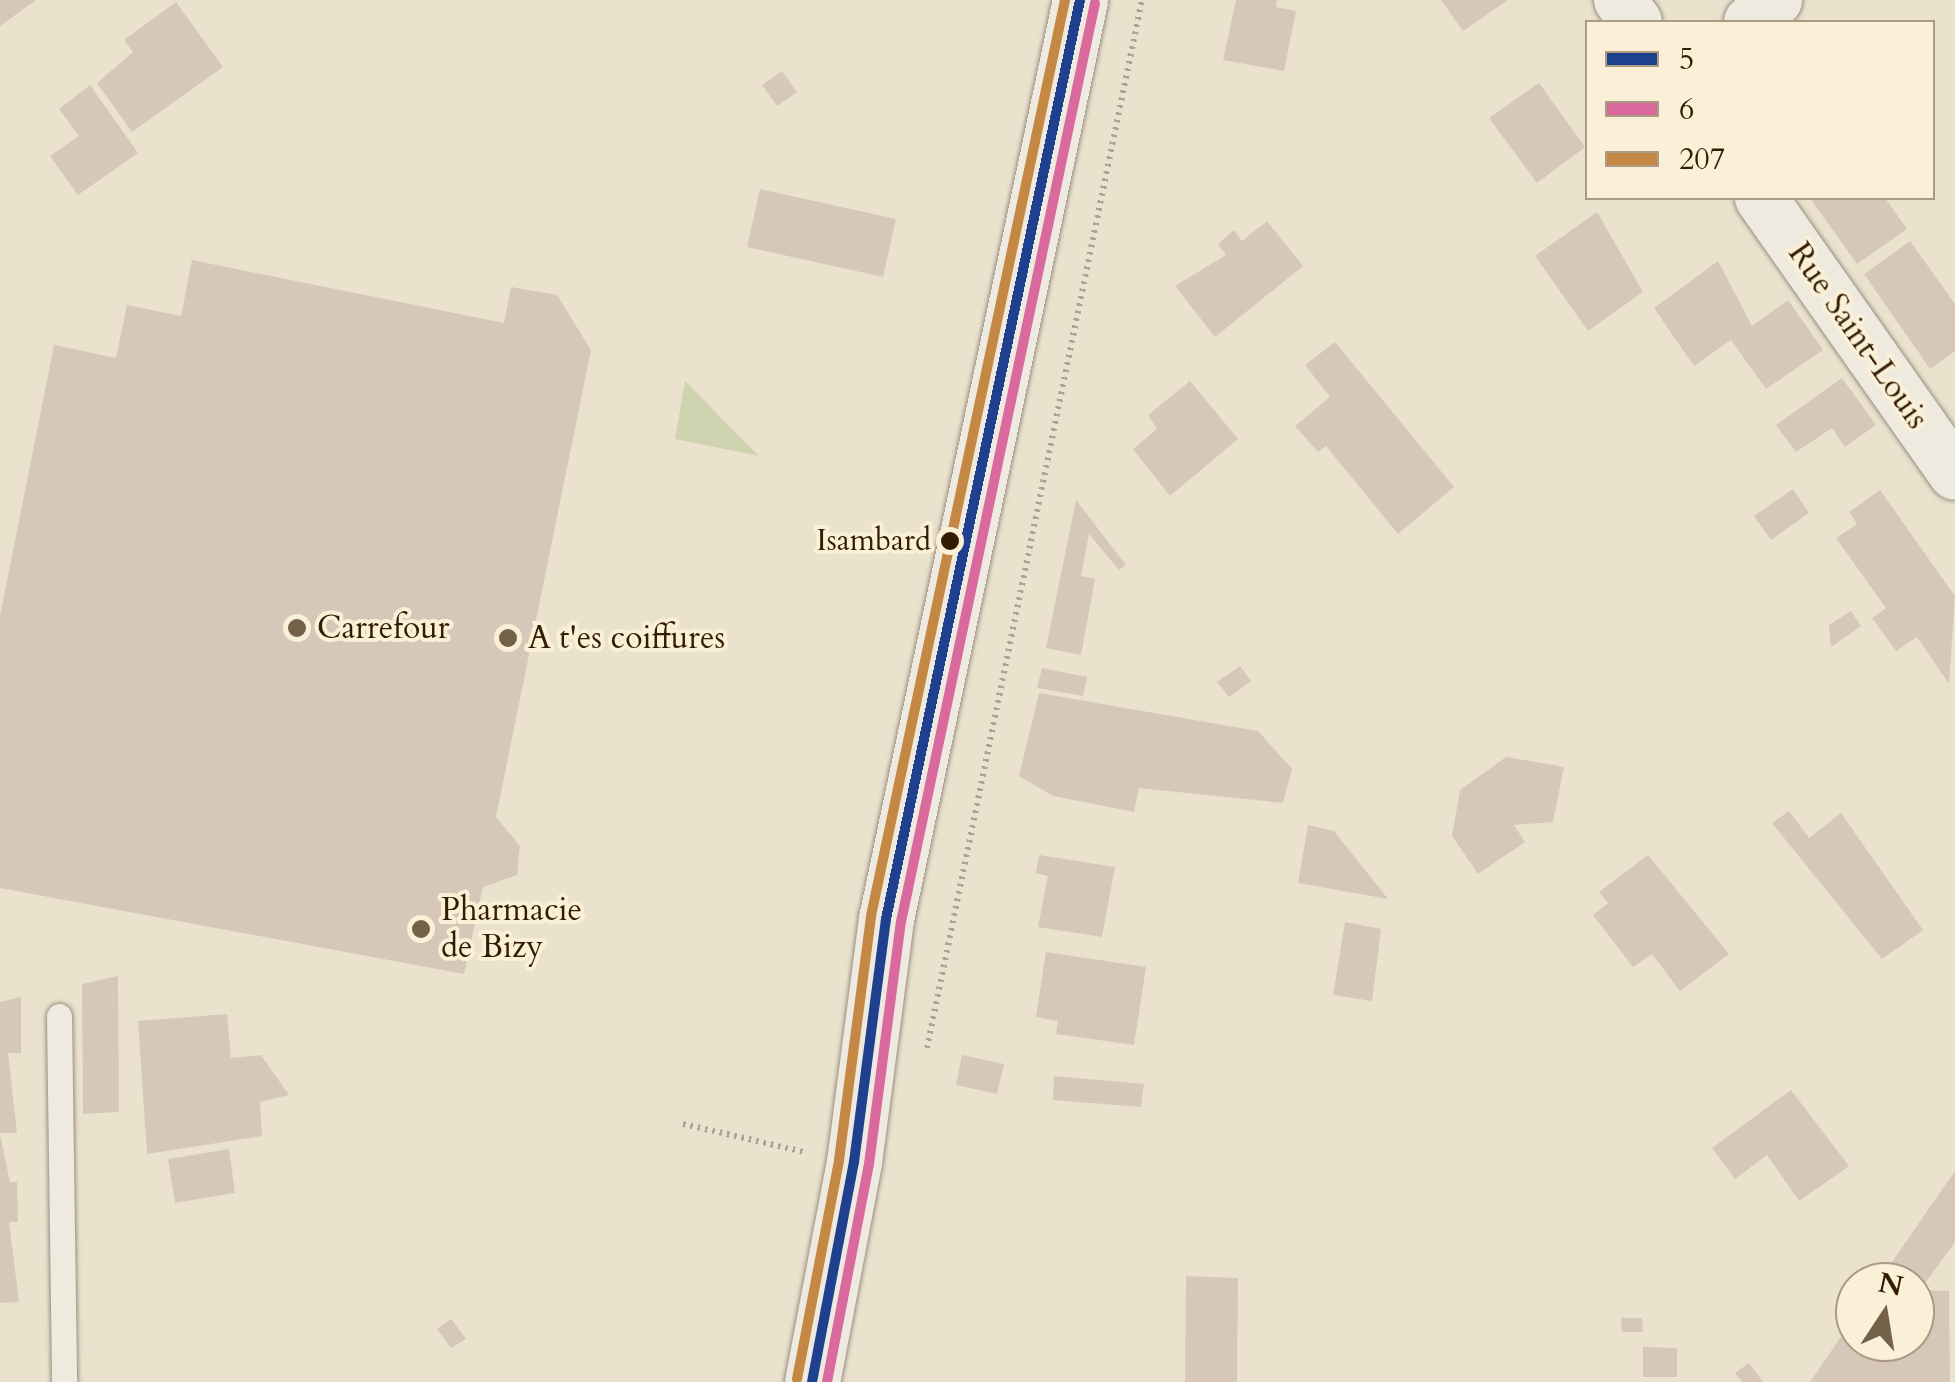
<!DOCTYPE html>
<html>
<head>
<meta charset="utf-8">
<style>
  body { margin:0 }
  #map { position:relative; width:1955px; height:1382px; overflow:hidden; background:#ebe2ce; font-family:Cardo,serif }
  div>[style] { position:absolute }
  .green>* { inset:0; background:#d0d3af }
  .building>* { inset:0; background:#d7c7b8 }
  .path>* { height:6px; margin-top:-3px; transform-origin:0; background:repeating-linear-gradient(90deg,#a9a398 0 2.5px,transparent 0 7.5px) }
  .roads { filter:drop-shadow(0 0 2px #989081) drop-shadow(0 0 2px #989081) }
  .service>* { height:25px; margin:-12.5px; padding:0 12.5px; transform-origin:12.5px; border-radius:12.5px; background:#eeeadf }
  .minor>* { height:52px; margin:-26px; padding:0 26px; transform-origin:26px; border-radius:26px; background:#eeeadf }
  .secondary>* { height:55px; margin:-27.5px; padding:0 27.5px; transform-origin:27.5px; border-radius:27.5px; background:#eeeadf }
  .bus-1>* { height:10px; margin:-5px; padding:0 5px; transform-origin:5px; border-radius:5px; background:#1e408e }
  .bus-2>* { height:10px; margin:-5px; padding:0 5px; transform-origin:5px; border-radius:5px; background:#da6a9d }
  .bus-3>* { height:10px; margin:-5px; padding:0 5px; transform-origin:5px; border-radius:5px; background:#c48744 }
  .dots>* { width:28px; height:28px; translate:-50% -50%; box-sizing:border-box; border:5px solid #faefd7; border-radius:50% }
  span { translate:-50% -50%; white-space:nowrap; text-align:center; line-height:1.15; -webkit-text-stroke:8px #faefd7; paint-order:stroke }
  .bus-label { font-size:30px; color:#321c02 }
  .right { translate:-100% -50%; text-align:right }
  .street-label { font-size:32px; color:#321c02 }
  .poi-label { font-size:32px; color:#321c02 }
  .left { translate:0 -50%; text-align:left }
  .legend { position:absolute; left:1585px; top:20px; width:350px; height:180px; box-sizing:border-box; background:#faefd7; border:2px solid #aa9b82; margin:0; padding:12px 18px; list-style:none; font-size:30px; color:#321c02 }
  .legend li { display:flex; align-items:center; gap:20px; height:50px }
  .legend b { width:50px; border:2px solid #aa9b82 }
  .north { position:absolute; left:1835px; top:1262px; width:100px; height:100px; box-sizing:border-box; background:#faefd7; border:2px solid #aa9b82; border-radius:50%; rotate:12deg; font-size:28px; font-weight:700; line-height:40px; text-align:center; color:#321c02 }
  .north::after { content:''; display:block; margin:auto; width:35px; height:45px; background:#736149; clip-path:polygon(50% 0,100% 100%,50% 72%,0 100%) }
</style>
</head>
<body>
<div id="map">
  <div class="green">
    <i style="clip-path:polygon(685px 381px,759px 456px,675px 439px)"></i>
  </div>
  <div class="building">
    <i style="clip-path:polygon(0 0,36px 0,0 26px)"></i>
    <i style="clip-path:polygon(1236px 0,1277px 0,1276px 7px,1296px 11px,1284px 71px,1223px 60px)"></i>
    <i style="clip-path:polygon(1441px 0,1508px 0,1463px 31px)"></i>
    <i style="clip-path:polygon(176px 2px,223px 67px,132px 132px,97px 83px,133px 52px,124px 40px)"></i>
    <i style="clip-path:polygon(782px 71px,797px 92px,777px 106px,762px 85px)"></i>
    <i style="clip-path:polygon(1539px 83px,1585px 147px,1537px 183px,1489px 118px)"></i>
    <i style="clip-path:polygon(90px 85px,138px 153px,78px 195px,50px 156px,79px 136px,59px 109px)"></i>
    <i style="clip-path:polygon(760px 189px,896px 219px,883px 277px,747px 247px)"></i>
    <i style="clip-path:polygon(1810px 198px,1885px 198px,1907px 229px,1857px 264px)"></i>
    <i style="clip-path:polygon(1597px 212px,1643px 292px,1588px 331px,1535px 256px)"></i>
    <i style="clip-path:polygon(1267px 221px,1303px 266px,1215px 337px,1175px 286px,1226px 255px,1218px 244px,1234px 230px,1242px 241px)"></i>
    <i style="clip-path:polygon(1910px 241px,1955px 304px,1955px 351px,1930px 369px,1864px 274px)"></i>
    <i style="clip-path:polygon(192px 260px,504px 323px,511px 287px,557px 295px,591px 350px,496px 817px,520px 846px,517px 875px,483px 887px,464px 974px,0 888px,0 616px,54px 345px,116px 358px,127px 305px,181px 316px)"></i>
    <i style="clip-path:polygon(1718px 261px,1752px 326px,1788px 300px,1823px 350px,1766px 389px,1731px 340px,1694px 366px,1654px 308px)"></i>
    <i style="clip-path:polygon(1335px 342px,1454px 487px,1398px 534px,1326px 446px,1318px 452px,1295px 426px,1330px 397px,1305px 365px)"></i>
    <i style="clip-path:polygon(1842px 378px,1876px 425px,1845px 447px,1832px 428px,1796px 452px,1776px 425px)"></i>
    <i style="clip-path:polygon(1190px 381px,1238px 439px,1170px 496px,1133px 449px,1157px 429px,1148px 415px)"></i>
    <i style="clip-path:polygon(1793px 489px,1809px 513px,1771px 540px,1754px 516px)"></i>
    <i style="clip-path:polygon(1880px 490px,1955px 596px,1949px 684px,1917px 637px,1896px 651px,1872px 618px,1886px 608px,1836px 538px,1857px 524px,1849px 512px)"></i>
    <i style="clip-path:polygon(1076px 500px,1126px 565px,1119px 570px,1089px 534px,1081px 576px,1095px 579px,1081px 655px,1046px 648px)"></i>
    <i style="clip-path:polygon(1851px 611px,1861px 626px,1831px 647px,1829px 625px)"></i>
    <i style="clip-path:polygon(1240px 666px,1251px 681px,1229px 697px,1217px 682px)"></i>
    <i style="clip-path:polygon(1042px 668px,1087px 677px,1083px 696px,1037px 688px)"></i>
    <i style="clip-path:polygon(1039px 693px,1258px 731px,1292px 769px,1283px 803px,1139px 788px,1134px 812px,1053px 796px,1019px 776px)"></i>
    <i style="clip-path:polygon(1506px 757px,1564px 767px,1553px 822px,1514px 825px,1525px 842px,1478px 874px,1452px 836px,1460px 790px)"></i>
    <i style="clip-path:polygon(1789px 811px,1809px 838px,1841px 813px,1923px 930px,1882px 959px,1772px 823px)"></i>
    <i style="clip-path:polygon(1308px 825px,1334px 831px,1388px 899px,1298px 883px)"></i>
    <i style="clip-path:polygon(1039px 855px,1115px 867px,1102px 937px,1038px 927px,1048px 876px,1036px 873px)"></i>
    <i style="clip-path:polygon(1648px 855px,1729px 954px,1680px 991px,1652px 954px,1633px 967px,1593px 915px,1608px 903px,1599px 892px)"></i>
    <i style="clip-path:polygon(1345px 922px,1381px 929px,1372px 1001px,1333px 995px)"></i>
    <i style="clip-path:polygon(1046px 952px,1146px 967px,1134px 1045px,1056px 1034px,1058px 1021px,1036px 1017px)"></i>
    <i style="clip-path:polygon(118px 976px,119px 1112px,83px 1114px,82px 984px)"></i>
    <i style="clip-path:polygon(21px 997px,21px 1053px,8px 1053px,17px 1133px,0 1133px,0 1002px)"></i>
    <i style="clip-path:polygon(227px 1014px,231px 1058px,261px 1055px,289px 1095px,260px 1102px,262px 1136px,147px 1154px,138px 1021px)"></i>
    <i style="clip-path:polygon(962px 1055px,1004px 1064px,997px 1094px,956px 1085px)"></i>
    <i style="clip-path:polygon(1054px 1076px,1144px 1084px,1141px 1107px,1053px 1100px)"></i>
    <i style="clip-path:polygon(1791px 1090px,1849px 1166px,1799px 1201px,1767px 1155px,1735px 1179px,1712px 1148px)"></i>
    <i style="clip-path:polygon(0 1134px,10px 1182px,17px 1182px,18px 1222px,9px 1222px,19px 1302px,0 1303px)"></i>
    <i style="clip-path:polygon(229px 1149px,235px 1193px,175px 1203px,168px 1159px)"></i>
    <i style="clip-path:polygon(1955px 1171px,1955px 1242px,1920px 1290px,1949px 1291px,1950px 1382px,1810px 1382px,1855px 1316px,1855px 1342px,1915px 1342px,1915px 1282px,1878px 1282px)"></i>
    <i style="clip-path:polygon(1186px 1276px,1238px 1278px,1237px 1382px,1185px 1382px)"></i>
    <i style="clip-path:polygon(1621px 1318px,1642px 1318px,1643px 1332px,1622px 1332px)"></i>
    <i style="clip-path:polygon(451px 1319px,466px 1339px,451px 1348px,437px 1329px)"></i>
    <i style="clip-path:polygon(1643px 1347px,1677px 1348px,1677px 1377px,1643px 1377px)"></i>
    <i style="clip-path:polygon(1749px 1363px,1763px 1382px,1742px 1382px,1735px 1373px)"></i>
  </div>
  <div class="path">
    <i style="left:927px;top:1048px;width:1070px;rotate:-78.41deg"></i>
    <i style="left:683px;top:1124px;width:124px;rotate:13deg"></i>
  </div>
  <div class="roads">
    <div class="service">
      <i style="left:59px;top:1016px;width:366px;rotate:89.2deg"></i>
    </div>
    <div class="minor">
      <i style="left:1620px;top:0;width:27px;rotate:54deg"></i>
      <i style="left:1750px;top:22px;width:34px;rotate:-40deg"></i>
      <i style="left:1761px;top:198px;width:337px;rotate:54.9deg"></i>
    </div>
    <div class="secondary">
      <i style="left:812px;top:1382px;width:224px;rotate:-79.2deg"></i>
      <i style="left:854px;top:1162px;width:245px;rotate:-82.5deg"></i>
      <i style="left:886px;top:919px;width:939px;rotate:-78.08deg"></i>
    </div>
  </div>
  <div class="bus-1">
    <i style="left:812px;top:1382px;width:224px;rotate:-79.2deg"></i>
    <i style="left:854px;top:1162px;width:245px;rotate:-82.5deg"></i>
    <i style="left:886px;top:919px;width:939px;rotate:-78.08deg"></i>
  </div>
  <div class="bus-2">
    <i style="left:827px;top:1382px;width:222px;rotate:-79.1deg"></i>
    <i style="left:869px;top:1164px;width:244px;rotate:-82.5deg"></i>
    <i style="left:901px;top:922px;width:939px;rotate:-78.08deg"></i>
  </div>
  <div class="bus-3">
    <i style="left:797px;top:1379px;width:223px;rotate:-79.1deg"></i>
    <i style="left:839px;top:1160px;width:246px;rotate:-82.5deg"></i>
    <i style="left:871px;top:916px;width:936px;rotate:-78.04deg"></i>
  </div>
  <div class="dots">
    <i style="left:950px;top:541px;background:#321c02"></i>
    <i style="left:297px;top:628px;background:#736149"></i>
    <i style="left:508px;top:638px;background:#736149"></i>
    <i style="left:421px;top:929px;background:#736149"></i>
  </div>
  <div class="bus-label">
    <span class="right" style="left:931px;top:541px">Isambard</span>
  </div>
  <div class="street-label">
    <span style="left:1858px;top:336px;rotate:55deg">Rue Saint-Louis</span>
  </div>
  <div class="poi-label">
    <span class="left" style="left:317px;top:628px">Carrefour</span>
    <span class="left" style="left:528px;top:638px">A t'es coiffures</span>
    <span class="left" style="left:441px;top:929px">Pharmacie<br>de Bizy</span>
  </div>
  <ul class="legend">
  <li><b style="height:12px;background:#1e408e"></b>5</li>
  <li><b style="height:12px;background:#da6a9d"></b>6</li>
  <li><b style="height:12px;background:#c48744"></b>207</li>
  </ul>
  <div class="north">N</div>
</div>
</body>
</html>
